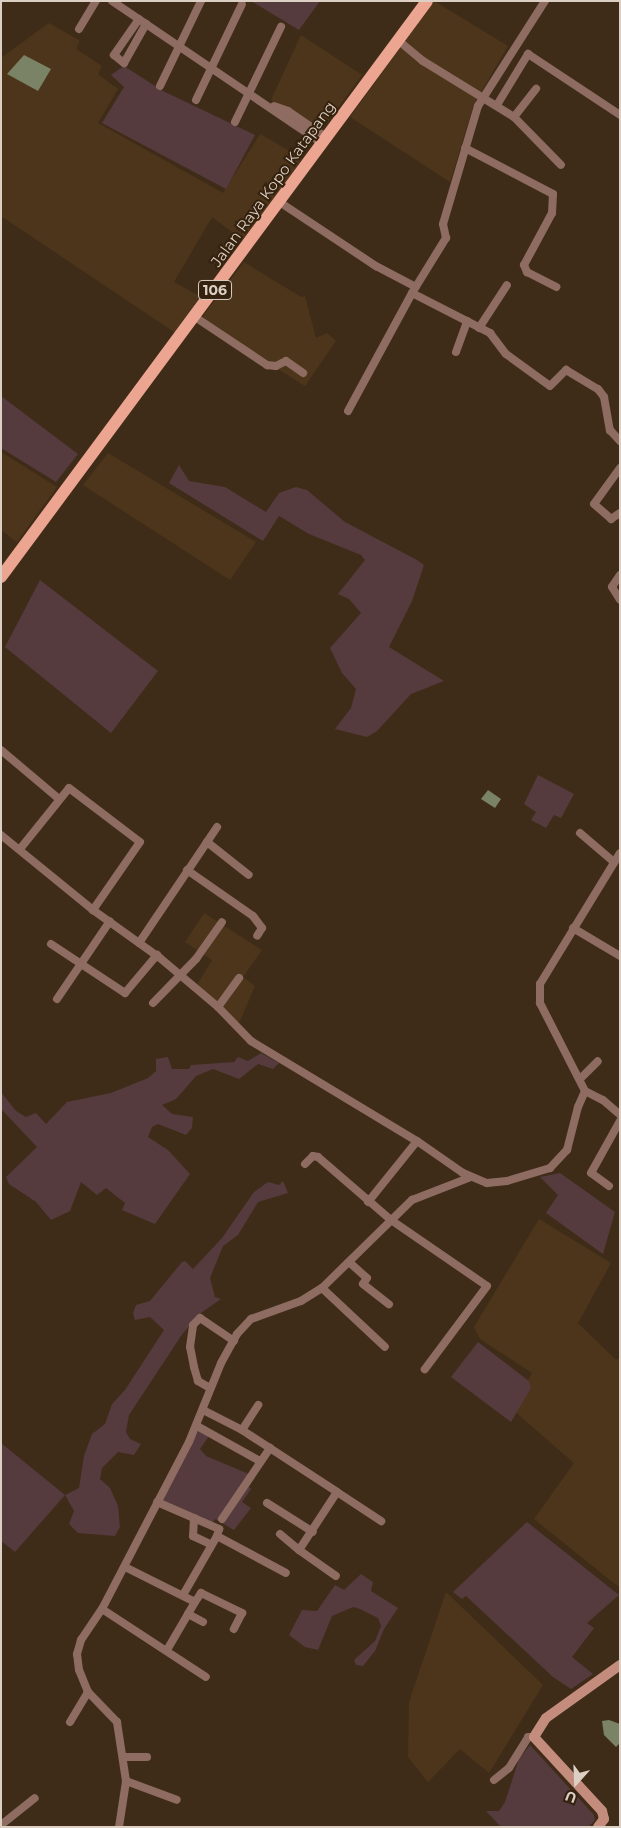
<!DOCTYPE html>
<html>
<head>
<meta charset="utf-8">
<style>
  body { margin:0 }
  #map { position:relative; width:621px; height:1828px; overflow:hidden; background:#3f2c18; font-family:Montserrat,sans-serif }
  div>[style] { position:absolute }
  .built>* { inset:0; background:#4d351b }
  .green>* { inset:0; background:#553a3e }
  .water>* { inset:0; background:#7a8366 }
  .street>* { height:8px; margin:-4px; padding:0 4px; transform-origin:4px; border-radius:4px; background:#8e6c61 }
  .secondary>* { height:10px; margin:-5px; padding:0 5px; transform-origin:5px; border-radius:5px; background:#c38c7c }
  .primary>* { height:12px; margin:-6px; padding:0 6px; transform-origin:6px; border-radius:6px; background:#eca590 }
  span { translate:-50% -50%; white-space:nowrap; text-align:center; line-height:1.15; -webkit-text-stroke:4px #35220e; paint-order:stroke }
  .shield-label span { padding:1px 4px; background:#35220e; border:1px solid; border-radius:4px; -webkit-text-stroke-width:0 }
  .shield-label { font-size:14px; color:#dccfc4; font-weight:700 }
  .street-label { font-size:15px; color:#dccfc4 }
  .frame { position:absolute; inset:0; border:2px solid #dccfc4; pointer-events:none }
  .north { position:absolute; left:551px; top:1758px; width:50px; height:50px; -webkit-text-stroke:4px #35220e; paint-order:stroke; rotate:200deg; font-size:14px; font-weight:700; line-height:20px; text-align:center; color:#dccfc4 }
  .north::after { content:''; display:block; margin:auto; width:18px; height:22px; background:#dccfc4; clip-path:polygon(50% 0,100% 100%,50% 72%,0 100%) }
</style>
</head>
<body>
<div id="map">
  <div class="built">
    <i style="clip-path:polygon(434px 1px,508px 46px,474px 104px,450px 182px,350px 117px)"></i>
    <i style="clip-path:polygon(49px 23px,80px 41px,76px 49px,102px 66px,98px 74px,118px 89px,98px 123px,223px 193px,260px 134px,302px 158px,247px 243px,212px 217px,174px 282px,203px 298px,177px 334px,1px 216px,1px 58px)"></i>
    <i style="clip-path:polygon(301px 35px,362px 75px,321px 131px,271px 100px)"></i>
    <i style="clip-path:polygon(244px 262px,301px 297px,305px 296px,316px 338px,327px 333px,336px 341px,305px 386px,200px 320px)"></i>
    <i style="clip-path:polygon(1px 452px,57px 487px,17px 542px,1px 530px)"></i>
    <i style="clip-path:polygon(108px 453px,256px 542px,230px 580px,83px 485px)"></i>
    <i style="clip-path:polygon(204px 913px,262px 950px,243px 977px,255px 986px,239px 1023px,197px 985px,212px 960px,185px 942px)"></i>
    <i style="clip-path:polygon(539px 1219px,611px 1263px,578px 1323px,616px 1360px,620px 1357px,620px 1588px,534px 1519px,574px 1463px,513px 1410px,532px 1373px,480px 1339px,474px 1327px)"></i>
    <i style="clip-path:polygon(446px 1592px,543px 1685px,489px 1773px,460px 1749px,428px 1782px,408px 1757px,409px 1702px)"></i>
  </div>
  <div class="green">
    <i style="clip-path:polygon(251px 1px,320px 1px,299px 30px)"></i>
    <i style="clip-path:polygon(124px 66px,163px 91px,255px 135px,226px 189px,102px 123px,124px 87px,111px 75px)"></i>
    <i style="clip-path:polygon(1px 396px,78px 454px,56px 482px,1px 448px)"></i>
    <i style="clip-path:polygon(179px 465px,189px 481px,225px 487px,266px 512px,279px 493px,296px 487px,307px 490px,345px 522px,417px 560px,424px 565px,412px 601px,389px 647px,444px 681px,411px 694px,377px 731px,367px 737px,335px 729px,351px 708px,356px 689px,342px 673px,330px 648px,361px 613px,349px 599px,338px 594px,365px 560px,361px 555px,309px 534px,279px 516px,263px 541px,169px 483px)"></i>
    <i style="clip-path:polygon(40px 580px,158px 671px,111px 733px,5px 647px)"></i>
    <i style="clip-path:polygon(538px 775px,574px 794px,561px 818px,554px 815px,546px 828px,531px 820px,536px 812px,524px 804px)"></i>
    <i style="clip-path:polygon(261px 1053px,279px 1063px,273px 1069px,258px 1064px,239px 1079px,213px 1069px,196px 1076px,176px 1099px,162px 1105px,172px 1114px,193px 1117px,192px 1128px,186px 1135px,158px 1124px,152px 1127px,148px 1137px,168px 1150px,190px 1174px,155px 1224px,122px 1210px,125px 1203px,106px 1188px,97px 1195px,81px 1182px,70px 1211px,51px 1220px,36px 1202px,9px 1184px,6px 1177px,37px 1147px,1px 1109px,1px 1092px,16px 1111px,26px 1117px,36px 1113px,46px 1124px,67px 1102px,111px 1093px,148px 1078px,156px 1071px,156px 1059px,168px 1057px,172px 1069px,189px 1069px,191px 1065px,234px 1062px,238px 1057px,248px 1061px)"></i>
    <i style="clip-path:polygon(560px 1173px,615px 1212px,603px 1254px,546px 1213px,558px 1195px,540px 1177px)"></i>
    <i style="clip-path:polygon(283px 1181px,288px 1193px,258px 1202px,238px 1235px,223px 1246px,210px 1278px,215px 1297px,221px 1299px,198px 1315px,181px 1336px,129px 1415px,126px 1432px,130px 1439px,141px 1444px,134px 1455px,118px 1452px,102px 1468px,100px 1479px,110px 1488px,118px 1506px,120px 1527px,115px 1536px,78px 1533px,69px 1524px,74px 1511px,65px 1495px,15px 1552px,1px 1541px,1px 1443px,65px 1495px,79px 1488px,84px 1456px,92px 1434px,105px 1424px,112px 1404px,125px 1390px,164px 1330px,150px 1317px,135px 1320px,133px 1313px,136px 1305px,150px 1301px,182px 1262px,185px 1261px,193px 1269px,222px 1238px,254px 1192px,268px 1182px,279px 1185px)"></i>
    <i style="clip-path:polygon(478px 1342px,529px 1381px,531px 1388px,511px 1422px,451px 1377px)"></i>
    <i style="clip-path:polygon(199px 1429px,209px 1436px,200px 1449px,206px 1456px,249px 1474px,243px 1481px,251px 1489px,242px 1502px,251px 1508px,234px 1530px,215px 1519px,209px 1527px,159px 1503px)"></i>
    <i style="clip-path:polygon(527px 1522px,619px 1595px,587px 1623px,594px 1628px,572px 1657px,593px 1674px,571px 1689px,553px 1677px,466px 1596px,462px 1599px,453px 1592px)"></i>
    <i style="clip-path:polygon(361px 1574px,373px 1582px,371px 1591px,398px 1608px,384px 1629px,375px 1651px,363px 1666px,356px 1665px,354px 1660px,375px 1641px,381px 1626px,378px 1618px,360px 1609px,353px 1607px,332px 1616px,318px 1650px,305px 1647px,289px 1635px,302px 1610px,317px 1611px,335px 1585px,344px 1590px)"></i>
    <i style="clip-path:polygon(530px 1745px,594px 1815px,595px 1820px,588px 1827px,501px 1827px,486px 1811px,499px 1811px,505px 1802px,519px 1759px)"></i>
  </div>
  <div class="water">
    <i style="clip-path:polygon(24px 55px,51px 69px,38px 91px,7px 74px)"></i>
    <i style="clip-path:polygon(488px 790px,501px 799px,495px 808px,481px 799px)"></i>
    <i style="clip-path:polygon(609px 1720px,620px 1724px,620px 1743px,616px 1747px,604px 1735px,602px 1721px)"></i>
  </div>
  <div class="street">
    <i style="left:112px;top:1px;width:254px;rotate:34.1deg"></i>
    <i style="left:139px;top:19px;width:44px;rotate:124.8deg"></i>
    <i style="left:114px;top:55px;width:13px;rotate:39deg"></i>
    <i style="left:124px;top:63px;width:45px;rotate:-60.6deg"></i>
    <i style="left:79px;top:29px;width:33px;rotate:-59deg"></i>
    <i style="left:399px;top:41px;width:31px;rotate:40deg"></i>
    <i style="left:423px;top:61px;width:107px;rotate:31.6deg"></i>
    <i style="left:514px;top:117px;width:67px;rotate:45.6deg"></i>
    <i style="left:160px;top:86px;width:94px;rotate:-64.2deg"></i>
    <i style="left:196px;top:100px;width:106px;rotate:-64.4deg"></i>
    <i style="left:497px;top:105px;width:60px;rotate:-58.7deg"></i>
    <i style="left:528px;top:54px;width:110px;rotate:33.5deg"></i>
    <i style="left:274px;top:106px;width:15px;rotate:20deg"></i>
    <i style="left:288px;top:111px;width:46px;rotate:34.4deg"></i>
    <i style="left:514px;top:117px;width:36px;rotate:-52deg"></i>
    <i style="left:235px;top:122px;width:106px;rotate:-64.2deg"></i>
    <i style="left:465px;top:148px;width:99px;rotate:27.6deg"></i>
    <i style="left:553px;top:194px;width:19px;rotate:93deg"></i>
    <i style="left:552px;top:213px;width:59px;rotate:118.3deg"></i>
    <i style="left:524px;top:265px;width:8px;rotate:67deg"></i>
    <i style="left:527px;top:272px;width:33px;rotate:27deg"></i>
    <i style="left:278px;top:201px;width:118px;rotate:33.6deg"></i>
    <i style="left:376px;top:266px;width:45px;rotate:27.7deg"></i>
    <i style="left:412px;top:293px;width:88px;rotate:27.1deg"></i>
    <i style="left:490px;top:333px;width:26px;rotate:53deg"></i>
    <i style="left:506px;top:354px;width:54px;rotate:36deg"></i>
    <i style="left:550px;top:386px;width:23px;rotate:-45deg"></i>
    <i style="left:566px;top:370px;width:37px;rotate:31deg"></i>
    <i style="left:598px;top:389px;width:10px;rotate:53deg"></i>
    <i style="left:604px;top:397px;width:34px;rotate:80deg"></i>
    <i style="left:610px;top:430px;width:15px;rotate:48deg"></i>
    <i style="left:195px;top:317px;width:87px;rotate:33.7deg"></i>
    <i style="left:267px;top:365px;width:9px;rotate:6deg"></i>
    <i style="left:276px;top:366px;width:11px;rotate:-27deg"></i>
    <i style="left:286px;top:361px;width:21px;rotate:35deg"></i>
    <i style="left:479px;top:328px;width:51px;rotate:-56.9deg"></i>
    <i style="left:456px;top:352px;width:33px;rotate:-70deg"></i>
    <i style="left:348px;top:411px;width:134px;rotate:-61.5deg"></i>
    <i style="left:412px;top:293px;width:65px;rotate:-58.3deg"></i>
    <i style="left:446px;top:238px;width:14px;rotate:-102deg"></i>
    <i style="left:443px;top:224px;width:123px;rotate:-73.5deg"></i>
    <i style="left:478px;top:106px;width:125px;rotate:-57.5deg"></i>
    <i style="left:620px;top:468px;width:44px;rotate:125.8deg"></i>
    <i style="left:594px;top:504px;width:23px;rotate:41deg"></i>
    <i style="left:611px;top:519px;width:11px;rotate:-34deg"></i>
    <i style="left:620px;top:575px;width:14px;rotate:124deg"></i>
    <i style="left:612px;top:587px;width:15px;rotate:58deg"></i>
    <i style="left:1px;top:750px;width:76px;rotate:40.2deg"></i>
    <i style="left:580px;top:833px;width:45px;rotate:40.5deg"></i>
    <i style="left:1px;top:835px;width:119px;rotate:39.2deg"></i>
    <i style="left:93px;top:910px;width:82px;rotate:35.6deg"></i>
    <i style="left:160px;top:958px;width:76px;rotate:40.2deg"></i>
    <i style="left:218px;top:1007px;width:47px;rotate:45.9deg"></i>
    <i style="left:251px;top:1041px;width:194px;rotate:31.1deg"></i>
    <i style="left:417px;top:1141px;width:56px;rotate:34.8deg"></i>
    <i style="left:463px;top:1173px;width:26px;rotate:23deg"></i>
    <i style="left:487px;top:1183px;width:20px;rotate:-6deg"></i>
    <i style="left:507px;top:1181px;width:45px;rotate:-16.8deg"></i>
    <i style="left:550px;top:1168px;width:25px;rotate:-47deg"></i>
    <i style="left:567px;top:1150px;width:44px;rotate:-75.7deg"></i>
    <i style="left:578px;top:1107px;width:17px;rotate:-66deg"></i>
    <i style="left:585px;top:1091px;width:99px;rotate:-117.1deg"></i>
    <i style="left:540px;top:1003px;width:19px;rotate:-90deg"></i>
    <i style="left:540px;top:984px;width:153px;rotate:-58.6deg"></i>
    <i style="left:207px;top:842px;width:18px;rotate:-56deg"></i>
    <i style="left:20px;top:849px;width:78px;rotate:-51.2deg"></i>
    <i style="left:69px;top:788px;width:89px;rotate:37.3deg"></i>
    <i style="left:140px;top:842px;width:83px;rotate:124.7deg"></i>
    <i style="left:187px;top:870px;width:80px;rotate:34.9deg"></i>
    <i style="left:253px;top:916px;width:15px;rotate:53deg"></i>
    <i style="left:262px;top:928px;width:9px;rotate:122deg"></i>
    <i style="left:573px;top:928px;width:55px;rotate:30.8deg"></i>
    <i style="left:139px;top:943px;width:122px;rotate:-56deg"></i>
    <i style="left:207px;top:842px;width:53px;rotate:38.2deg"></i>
    <i style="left:51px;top:944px;width:89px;rotate:33.5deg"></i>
    <i style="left:125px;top:993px;width:50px;rotate:-49.9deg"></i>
    <i style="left:57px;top:999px;width:94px;rotate:-55.8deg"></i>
    <i style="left:153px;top:1003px;width:62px;rotate:-45.7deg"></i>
    <i style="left:196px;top:959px;width:45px;rotate:-54.9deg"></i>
    <i style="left:218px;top:1007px;width:36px;rotate:-54deg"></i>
    <i style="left:580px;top:1079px;width:25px;rotate:-45deg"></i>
    <i style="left:585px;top:1091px;width:20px;rotate:27deg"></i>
    <i style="left:603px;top:1100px;width:23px;rotate:41deg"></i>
    <i style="left:305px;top:1164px;width:11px;rotate:-45deg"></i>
    <i style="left:313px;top:1156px;width:5px;rotate:11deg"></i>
    <i style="left:318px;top:1157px;width:96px;rotate:40.8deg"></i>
    <i style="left:391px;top:1220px;width:116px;rotate:34.5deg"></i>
    <i style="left:487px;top:1286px;width:104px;rotate:126.8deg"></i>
    <i style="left:609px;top:1186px;width:22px;rotate:-144deg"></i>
    <i style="left:591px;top:1173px;width:60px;rotate:-60.9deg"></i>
    <i style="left:368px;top:1202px;width:78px;rotate:-51.2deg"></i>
    <i style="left:349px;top:1262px;width:24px;rotate:42deg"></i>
    <i style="left:367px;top:1278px;width:7px;rotate:124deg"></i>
    <i style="left:363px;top:1284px;width:33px;rotate:38deg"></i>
    <i style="left:322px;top:1288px;width:86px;rotate:43.1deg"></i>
    <i style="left:210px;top:1388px;width:14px;rotate:-150deg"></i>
    <i style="left:198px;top:1381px;width:15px;rotate:-106deg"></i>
    <i style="left:194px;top:1367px;width:20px;rotate:-101deg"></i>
    <i style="left:190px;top:1347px;width:22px;rotate:-82deg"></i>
    <i style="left:193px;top:1325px;width:10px;rotate:-45deg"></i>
    <i style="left:200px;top:1318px;width:41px;rotate:34.1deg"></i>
    <i style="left:203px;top:1410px;width:44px;rotate:27.1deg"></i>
    <i style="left:242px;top:1430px;width:113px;rotate:33.1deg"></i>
    <i style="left:337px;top:1492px;width:69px;rotate:123.2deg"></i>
    <i style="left:299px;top:1550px;width:45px;rotate:35.1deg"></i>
    <i style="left:197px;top:1426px;width:72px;rotate:29.1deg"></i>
    <i style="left:242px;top:1430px;width:30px;rotate:-57deg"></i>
    <i style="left:337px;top:1492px;width:53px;rotate:33.4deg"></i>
    <i style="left:157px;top:1502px;width:68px;rotate:23.5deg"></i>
    <i style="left:219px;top:1529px;width:7px;rotate:106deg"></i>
    <i style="left:267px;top:1503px;width:54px;rotate:32.2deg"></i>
    <i style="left:194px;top:1518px;width:18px;rotate:93deg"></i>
    <i style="left:193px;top:1536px;width:19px;rotate:25deg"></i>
    <i style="left:222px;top:1519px;width:86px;rotate:-55.9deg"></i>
    <i style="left:280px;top:1534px;width:25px;rotate:40deg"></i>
    <i style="left:125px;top:1567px;width:78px;rotate:26.6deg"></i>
    <i style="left:195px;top:1602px;width:14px;rotate:120deg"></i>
    <i style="left:188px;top:1614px;width:17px;rotate:28deg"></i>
    <i style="left:183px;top:1595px;width:68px;rotate:-60deg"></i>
    <i style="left:217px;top:1536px;width:78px;rotate:28.2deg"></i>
    <i style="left:195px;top:1602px;width:11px;rotate:-56deg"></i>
    <i style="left:201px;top:1593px;width:46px;rotate:26deg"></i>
    <i style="left:242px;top:1613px;width:18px;rotate:117deg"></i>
    <i style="left:102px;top:1609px;width:124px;rotate:33.2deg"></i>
    <i style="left:167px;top:1650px;width:42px;rotate:-59.7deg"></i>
    <i style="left:70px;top:1722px;width:35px;rotate:-59deg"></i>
    <i style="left:123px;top:1757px;width:24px"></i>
    <i style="left:494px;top:1780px;width:19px;rotate:-39deg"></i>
    <i style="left:509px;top:1768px;width:36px;rotate:-58deg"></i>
    <i style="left:528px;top:1737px;width:6px"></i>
    <i style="left:126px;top:1781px;width:54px;rotate:20.4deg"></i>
    <i style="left:1px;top:1825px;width:43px;rotate:-38.5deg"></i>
    <i style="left:119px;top:1827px;width:47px;rotate:-81.3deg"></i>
    <i style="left:126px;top:1781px;width:60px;rotate:-98.7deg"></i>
    <i style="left:117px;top:1722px;width:42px;rotate:-134deg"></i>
    <i style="left:88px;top:1692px;width:24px;rotate:-112deg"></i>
    <i style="left:79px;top:1670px;width:16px;rotate:-97deg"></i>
    <i style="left:77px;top:1654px;width:15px;rotate:-74deg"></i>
    <i style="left:81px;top:1640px;width:37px;rotate:-56deg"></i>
    <i style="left:102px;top:1609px;width:188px;rotate:-62.5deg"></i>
    <i style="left:189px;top:1442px;width:85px;rotate:-67.9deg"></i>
    <i style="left:221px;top:1363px;width:33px;rotate:-61deg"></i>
    <i style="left:237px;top:1334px;width:21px;rotate:-47deg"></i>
    <i style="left:251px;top:1319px;width:53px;rotate:-19.8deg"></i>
    <i style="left:301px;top:1301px;width:25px;rotate:-32deg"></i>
    <i style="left:322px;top:1288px;width:126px;rotate:-44.4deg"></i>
    <i style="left:412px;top:1200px;width:63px;rotate:-21.3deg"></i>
  </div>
  <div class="secondary">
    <i style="left:598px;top:1827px;width:10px;rotate:-53deg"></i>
    <i style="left:604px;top:1819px;width:8px;rotate:-104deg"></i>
    <i style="left:602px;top:1811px;width:100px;rotate:-132.6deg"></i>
    <i style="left:534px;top:1737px;width:22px;rotate:-58deg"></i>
    <i style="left:546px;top:1718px;width:91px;rotate:-35.6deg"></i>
  </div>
  <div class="primary">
    <i style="left:1px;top:577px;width:716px;rotate:-53.51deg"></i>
  </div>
  <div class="shield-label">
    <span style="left:215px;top:290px">106</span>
  </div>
  <div class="street-label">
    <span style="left:273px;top:184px;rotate:-54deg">Jalan Raya Kopo Katapang</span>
  </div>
  <div class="frame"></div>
  <div class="north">U</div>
</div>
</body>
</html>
